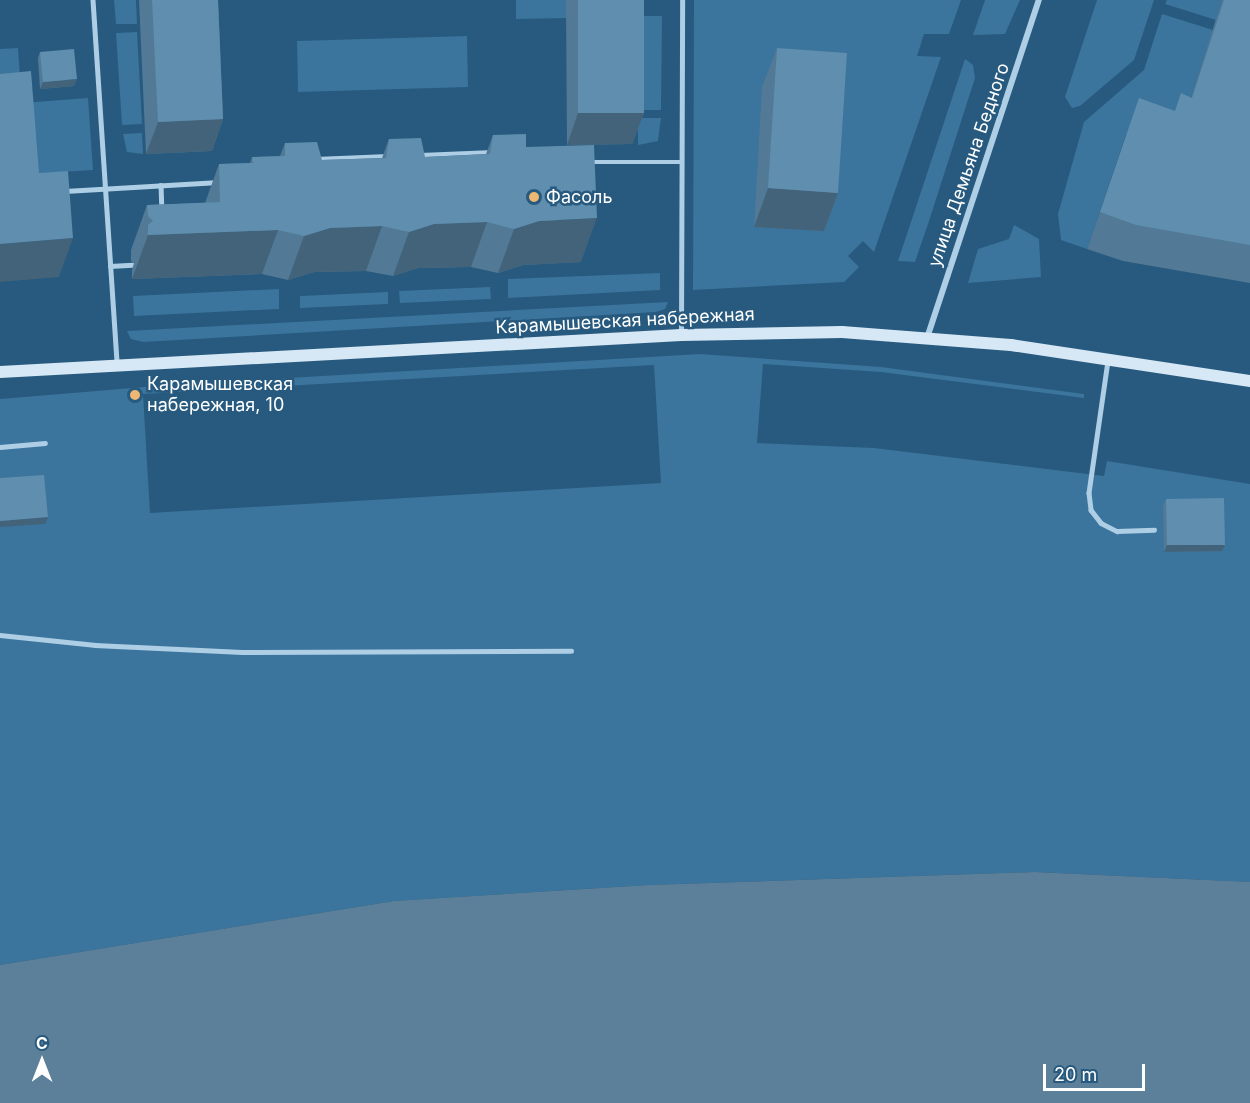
<!DOCTYPE html>
<html>
<head>
<meta charset="utf-8">
<style>
  body { margin:0 }
  #map { position:relative; width:1250px; height:1103px; overflow:hidden; background:#275a7e; font-family:Inter,sans-serif }
  div>[style] { position:absolute }
  .green>* { inset:0; background:#3b749c }
  .water>* { inset:0; background:#5c8099 }
  .lane>* { height:4.5px; margin:-2.25px; padding:0 2.25px; transform-origin:2.25px; border-radius:2.25px; background:#adcee5 }
  .street>* { height:6px; margin:-3px; padding:0 3px; transform-origin:3px; border-radius:3px; background:#adcee5 }
  .secondary>* { height:12px; margin:-6px; padding:0 6px; transform-origin:6px; border-radius:6px; background:#d6e8f5 }
  .wall>* { inset:0; background:#527a96 }
  .shaded-wall>* { inset:0; background:#42637a }
  .building>* { inset:0; background:#5f8eaf }
  .dots>* { width:16px; height:16px; translate:-50% -50%; box-sizing:border-box; border:3px solid #275a7e; border-radius:50% }
  span { translate:-50% -50%; white-space:nowrap; text-align:center; line-height:1.15; -webkit-text-stroke:5px #275a7e; paint-order:stroke }
  .street-label { font-size:18px; color:#fff }
  .poi-label { font-size:18px; color:#fff }
  .left { translate:0 -50%; text-align:left }
  .north { position:absolute; left:12px; top:1031px; width:60px; height:60px; -webkit-text-stroke:4px #275a7e; paint-order:stroke; rotate:0deg; font-size:16px; font-weight:700; line-height:24px; text-align:center; color:#fff }
  .north::after { content:''; display:block; margin:auto; width:21px; height:27px; background:#fff; clip-path:polygon(50% 0,100% 100%,50% 72%,0 100%) }
  .scale { position:absolute; left:1043px; top:1064px; width:102px; height:27px; box-sizing:border-box; border:3px solid #fff; border-top:0; padding-left:8px; font-size:18px; line-height:21px; white-space:nowrap; color:#fff; -webkit-text-stroke:4px #275a7e; paint-order:stroke }
</style>
</head>
<body>
<div id="map">
  <div class="green">
    <i style="clip-path:polygon(114px 0,136px 0,137px 24px,116px 24px)"></i>
    <i style="clip-path:polygon(516px 0,567px 0,567px 18px,516px 19px)"></i>
    <i style="clip-path:polygon(694px 0,961px 0,949px 34px,924px 34px,917px 56px,941px 57px,874px 252px,863px 241px,848px 256px,859px 267px,844px 282px,693px 290px)"></i>
    <i style="clip-path:polygon(985px 0,1020px 0,1005px 34px,973px 35px)"></i>
    <i style="clip-path:polygon(1097px 0,1154px 0,1134px 60px,1080px 106px,1072px 108px,1065px 97px)"></i>
    <i style="clip-path:polygon(1167px 0,1222px 0,1216px 20px,1165px 4px)"></i>
    <i style="clip-path:polygon(1162px 14px,1213px 30px,1179px 135px,1126px 135px,1087px 249px,1061px 240px,1058px 214px,1084px 122px,1144px 70px)"></i>
    <i style="clip-path:polygon(638px 16px,662px 16px,661px 110px,638px 110px)"></i>
    <i style="clip-path:polygon(137px 32px,142px 124px,122px 125px,116px 33px)"></i>
    <i style="clip-path:polygon(467px 36px,468px 87px,298px 92px,297px 41px)"></i>
    <i style="clip-path:polygon(18px 48px,22px 103px,88px 98px,93px 170px,28px 174px,0 105px,0 49px)"></i>
    <i style="clip-path:polygon(965px 59px,973px 65px,975px 78px,929px 221px,915px 262px,898px 261px)"></i>
    <i style="clip-path:polygon(638px 118px,661px 118px,658px 141px,638px 145px)"></i>
    <i style="clip-path:polygon(142px 133px,143px 154px,127px 152px,123px 134px)"></i>
    <i style="clip-path:polygon(1014px 225px,1039px 239px,1041px 277px,968px 283px,978px 249px,1009px 239px)"></i>
    <i style="clip-path:polygon(660px 273px,660px 290px,508px 298px,508px 279px)"></i>
    <i style="clip-path:polygon(490px 287px,491px 299px,400px 303px,399px 291px)"></i>
    <i style="clip-path:polygon(279px 289px,279px 309px,134px 316px,133px 296px)"></i>
    <i style="clip-path:polygon(388px 292px,388px 304px,300px 308px,300px 296px)"></i>
    <i style="clip-path:polygon(668px 302px,665px 309px,656px 312px,143px 342px,131px 339px,127px 331px)"></i>
    <i style="clip-path:polygon(evenodd,700px 354px,881px 367px,1084px 394px,1084px 398px,881px 372px,763px 364px,757px 443px,874px 448px,1104px 476px,1107px 461px,1250px 484px,1250px 882px,1035px 872px,649px 885px,394px 901px,0 965px,0 399px,168px 385px,700px 354px,654px 365px,661px 483px,150px 513px,143px 394px,654px 365px)"></i>
  </div>
  <div class="water">
    <i style="clip-path:polygon(1035px 872px,1250px 882px,1250px 1103px,0 1103px,0 965px,394px 901px,649px 885px)"></i>
  </div>
  <div class="lane">
    <i style="left:93px;top:0;width:365px;rotate:86.2deg"></i>
    <i style="left:420px;top:155px;width:73px;rotate:-2.4deg"></i>
    <i style="left:315px;top:159px;width:73px;rotate:-2.4deg"></i>
    <i style="left:590px;top:162px;width:91px"></i>
    <i style="left:161px;top:185px;width:24px;rotate:88deg"></i>
    <i style="left:65px;top:191px;width:154px;rotate:-3.3deg"></i>
    <i style="left:110px;top:266px;width:22px;rotate:-3deg"></i>
    <i style="left:681px;top:332px;width:332px;rotate:-89.8deg"></i>
    <i style="left:1108px;top:361px;width:133px;rotate:98.2deg"></i>
    <i style="left:1089px;top:493px;width:17px;rotate:83deg"></i>
    <i style="left:1091px;top:510px;width:16px;rotate:52deg"></i>
    <i style="left:1101px;top:523px;width:18px;rotate:27deg"></i>
    <i style="left:1117px;top:531px;width:37px;rotate:-2deg"></i>
    <i style="left:0;top:447px;width:45px;rotate:-5.1deg"></i>
    <i style="left:0;top:635px;width:96px;rotate:6deg"></i>
    <i style="left:95px;top:645px;width:147px;rotate:2.7deg"></i>
    <i style="left:242px;top:652px;width:329px;rotate:-0.2deg"></i>
  </div>
  <div class="street">
    <i style="left:927px;top:338px;width:356px;rotate:-71.7deg"></i>
  </div>
  <div class="secondary">
    <i style="left:0;top:372px;width:682px;rotate:-3.11deg"></i>
    <i style="left:681px;top:335px;width:161px;rotate:-1.1deg"></i>
    <i style="left:842px;top:332px;width:169px;rotate:4.4deg"></i>
    <i style="left:1011px;top:345px;width:242px;rotate:8.6deg"></i>
  </div>
  <div class="wall">
    <i style="clip-path:polygon(139px 0,218px 0,223px 119px,212px 151px,146px 154px)"></i>
    <i style="clip-path:polygon(566px 0,644px 0,644px 113px,632px 144px,567px 145px)"></i>
    <i style="clip-path:polygon(1222px 0,1250px 0,1250px 283px,1123px 261px,1087px 249px,1139px 98px,1175px 111px,1191px 98px)"></i>
    <i style="clip-path:polygon(777px 48px,838px 193px,824px 231px,754px 227px,762px 87px)"></i>
    <i style="clip-path:polygon(40px 52px,74px 86px,40px 89px,38px 58px)"></i>
    <i style="clip-path:polygon(493px 135px,526px 147px,581px 262px,523px 265px,498px 273px,471px 267px,418px 268px,393px 276px,366px 271px,314px 272px,288px 280px,262px 274px,132px 279px,132px 270px,134px 263px,131px 261px,131px 250px,147px 205px,205px 203px,219px 164px,250px 163px,252px 157px,280px 156px,285px 143px,322px 160px,382px 158px,389px 139px,425px 157px,486px 154px)"></i>
    <i style="clip-path:polygon(1166px 499px,1222px 551px,1164px 552px,1163px 506px)"></i>
  </div>
  <div class="shaded-wall">
    <i style="clip-path:polygon(77px 79px,74px 86px,40px 89px,43px 82px)"></i>
    <i style="clip-path:polygon(578px 113px,644px 113px,632px 144px,567px 145px)"></i>
    <i style="clip-path:polygon(223px 119px,212px 151px,146px 154px,158px 122px)"></i>
    <i style="clip-path:polygon(768px 188px,838px 193px,824px 231px,754px 227px)"></i>
    <i style="clip-path:polygon(597px 218px,581px 262px,523px 265px,498px 273px,514px 229px,539px 221px)"></i>
    <i style="clip-path:polygon(487px 222px,471px 267px,418px 268px,393px 276px,409px 232px,434px 224px)"></i>
    <i style="clip-path:polygon(382px 226px,366px 271px,314px 272px,288px 280px,304px 236px,330px 228px)"></i>
    <i style="clip-path:polygon(278px 230px,262px 274px,132px 279px,148px 235px)"></i>
    <i style="clip-path:polygon(73px 238px,59px 277px,0 282px,0 244px)"></i>
    <i style="clip-path:polygon(48px 517px,45px 524px,0 527px,0 521px)"></i>
    <i style="clip-path:polygon(1167px 545px,1225px 545px,1222px 551px,1164px 552px)"></i>
  </div>
  <div class="building">
    <i style="clip-path:polygon(152px 0,218px 0,223px 119px,158px 122px)"></i>
    <i style="clip-path:polygon(578px 0,644px 0,644px 113px,578px 113px)"></i>
    <i style="clip-path:polygon(1224px 0,1250px 0,1250px 245px,1136px 225px,1100px 212px,1139px 98px,1175px 111px,1181px 93px,1192px 98px)"></i>
    <i style="clip-path:polygon(777px 48px,847px 53px,838px 193px,768px 188px)"></i>
    <i style="clip-path:polygon(74px 49px,77px 79px,43px 82px,40px 52px)"></i>
    <i style="clip-path:polygon(31px 71px,39px 173px,68px 171px,73px 238px,0 244px,0 74px)"></i>
    <i style="clip-path:polygon(526px 134px,526px 147px,594px 145px,597px 218px,539px 221px,514px 229px,487px 222px,434px 224px,409px 232px,382px 226px,330px 228px,304px 236px,278px 230px,148px 235px,148px 225px,153px 221px,148px 216px,147px 205px,220px 202px,219px 164px,253px 163px,252px 157px,285px 156px,285px 143px,317px 142px,322px 160px,386px 158px,389px 139px,421px 138px,425px 157px,490px 154px,493px 135px)"></i>
    <i style="clip-path:polygon(44px 475px,48px 517px,0 521px,0 478px)"></i>
    <i style="clip-path:polygon(1224px 498px,1225px 545px,1167px 545px,1166px 499px)"></i>
  </div>
  <div class="dots">
    <i style="left:534px;top:197px;background:#eeb872"></i>
    <i style="left:135px;top:395px;background:#eeb872"></i>
  </div>
  <div class="street-label">
    <span style="left:969px;top:165px;rotate:-71deg">улица Демьяна Бедного</span>
    <span style="left:625px;top:321px;rotate:-3deg">Карамышевская набережная</span>
  </div>
  <div class="poi-label">
    <span class="left" style="left:546px;top:197px">Фасоль</span>
    <span class="left" style="left:147px;top:395px">Карамышевская<br>набережная, 10</span>
  </div>
  <div class="north">С</div>
  <div class="scale">20 m</div>
</div>
</body>
</html>
